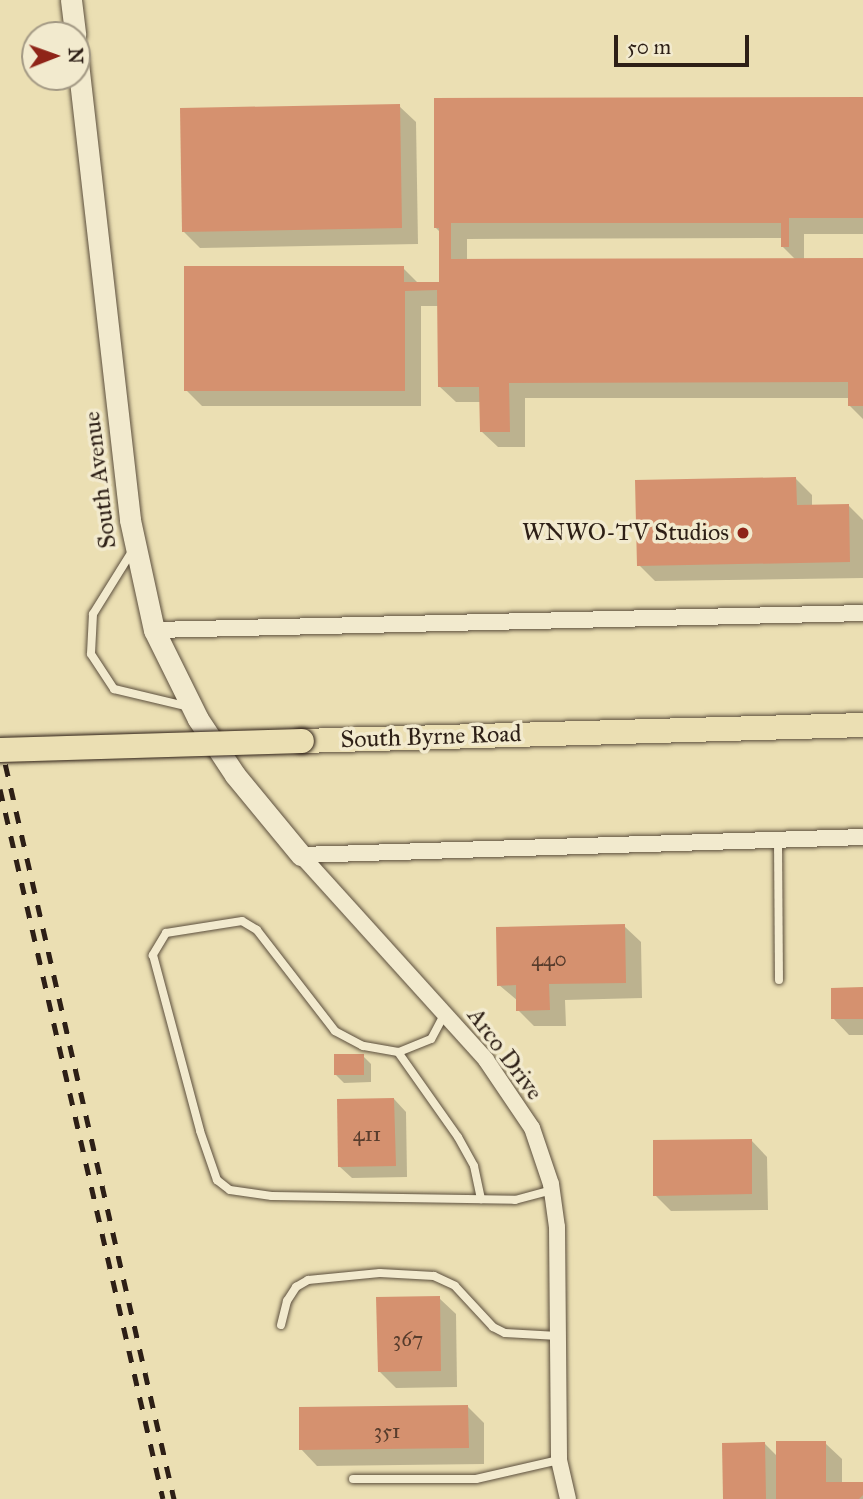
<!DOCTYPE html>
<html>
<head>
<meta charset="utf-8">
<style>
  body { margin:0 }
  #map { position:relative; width:863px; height:1499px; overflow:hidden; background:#ebdfb3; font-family:"IM FELL Great Primer",serif }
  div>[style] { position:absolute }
  .shadow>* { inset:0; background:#0003 }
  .building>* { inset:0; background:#d5916f }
  .roads { filter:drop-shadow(0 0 2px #5c4f3d) drop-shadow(0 0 2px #5c4f3d) }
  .lane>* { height:8px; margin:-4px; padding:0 4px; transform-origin:4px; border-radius:4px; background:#f2eace }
  .street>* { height:16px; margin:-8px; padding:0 8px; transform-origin:8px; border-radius:8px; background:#f2eace }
  .secondary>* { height:21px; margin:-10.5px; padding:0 10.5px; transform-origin:10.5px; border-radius:10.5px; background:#f2eace }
  .primary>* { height:24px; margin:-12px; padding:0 12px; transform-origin:12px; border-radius:12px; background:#ebdfb3 }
  .rail>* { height:5px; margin-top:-2.5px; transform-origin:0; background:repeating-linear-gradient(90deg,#2d1f16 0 12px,transparent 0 24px) }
  .bridges { filter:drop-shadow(0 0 2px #2d1f16) drop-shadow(0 0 2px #2d1f16) }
  .primary-bridge>* { height:24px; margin:-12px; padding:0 12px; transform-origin:12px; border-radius:12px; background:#ebdfb3 }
  .dots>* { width:19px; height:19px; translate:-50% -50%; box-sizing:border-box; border:4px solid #f2eace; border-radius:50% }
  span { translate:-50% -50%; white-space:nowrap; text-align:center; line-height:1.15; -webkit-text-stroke:7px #f2eace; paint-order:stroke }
  .number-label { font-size:21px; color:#573c2c }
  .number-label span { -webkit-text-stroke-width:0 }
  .street-label { font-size:24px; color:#2d1f16 }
  .poi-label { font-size:24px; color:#2d1f16 }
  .right { translate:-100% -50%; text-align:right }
  .north { position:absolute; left:21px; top:21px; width:70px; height:70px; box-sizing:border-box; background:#f2eace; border:2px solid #a39984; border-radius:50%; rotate:89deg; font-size:19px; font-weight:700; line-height:28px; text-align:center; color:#2d1f16 }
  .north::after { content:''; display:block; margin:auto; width:24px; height:32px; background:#8f2418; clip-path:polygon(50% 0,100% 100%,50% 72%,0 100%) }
  .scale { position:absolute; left:614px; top:35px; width:135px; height:32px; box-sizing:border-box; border:4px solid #2d1f16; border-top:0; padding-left:9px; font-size:21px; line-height:24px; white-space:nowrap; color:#2d1f16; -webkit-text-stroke:5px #f2eace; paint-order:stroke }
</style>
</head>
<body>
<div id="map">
  <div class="shadow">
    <i style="clip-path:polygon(evenodd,863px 99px,863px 234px,804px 234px,804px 260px,863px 260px,863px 419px,849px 405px,850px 398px,525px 398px,525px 447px,498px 447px,481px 431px,481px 402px,456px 402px,439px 386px,439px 306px,421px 306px,421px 406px,202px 406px,186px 390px,403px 268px,419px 284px,441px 283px,441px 233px,435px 227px,863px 99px,782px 238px,782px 246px,796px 260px,467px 260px,467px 239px,782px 238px)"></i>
    <i style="clip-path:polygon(399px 106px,416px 122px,418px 244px,200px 248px,184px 232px)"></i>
    <i style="clip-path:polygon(795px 478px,812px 495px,812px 506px,849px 506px,863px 520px,863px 578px,655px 581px,639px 565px)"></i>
    <i style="clip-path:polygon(624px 926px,641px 942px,642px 998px,565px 1000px,566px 1026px,534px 1026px,518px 1010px,518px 1001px,499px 985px)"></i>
    <i style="clip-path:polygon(863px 989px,863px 1035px,849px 1035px,833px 1018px)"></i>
    <i style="clip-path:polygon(363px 1056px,371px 1064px,371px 1082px,344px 1083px,336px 1075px)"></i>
    <i style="clip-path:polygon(394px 1099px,406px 1112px,407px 1177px,352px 1178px,339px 1166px)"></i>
    <i style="clip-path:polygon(751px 1140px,767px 1157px,768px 1210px,671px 1211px,655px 1195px)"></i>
    <i style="clip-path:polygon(439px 1298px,456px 1314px,457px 1387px,396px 1388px,379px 1371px)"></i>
    <i style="clip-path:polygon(468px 1407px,484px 1423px,484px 1464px,317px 1466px,301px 1449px)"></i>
    <i style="clip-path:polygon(825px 1443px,842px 1459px,842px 1484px,863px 1484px,863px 1499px,725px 1499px,765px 1444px,778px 1457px)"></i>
  </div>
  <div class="building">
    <i style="clip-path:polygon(863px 97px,863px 218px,789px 218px,789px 247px,781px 247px,781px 223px,451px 223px,451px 259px,863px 258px,863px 406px,848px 406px,848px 382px,509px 383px,510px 432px,480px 432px,479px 387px,438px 387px,437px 290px,405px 291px,405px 391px,184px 391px,184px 266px,404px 266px,404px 282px,439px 282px,439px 228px,434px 228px,434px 98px)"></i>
    <i style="clip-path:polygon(400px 104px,402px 228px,182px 232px,180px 108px)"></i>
    <i style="clip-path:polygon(796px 477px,797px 505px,849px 504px,850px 562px,637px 566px,635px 480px)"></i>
    <i style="clip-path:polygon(625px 924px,626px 983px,549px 984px,550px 1010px,516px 1011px,516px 985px,497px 986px,496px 927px)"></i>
    <i style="clip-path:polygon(863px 987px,863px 1019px,831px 1019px,831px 988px)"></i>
    <i style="clip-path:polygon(334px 1054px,364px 1054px,364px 1075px,334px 1075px)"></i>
    <i style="clip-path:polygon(394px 1098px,396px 1166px,338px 1167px,337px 1099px)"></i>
    <i style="clip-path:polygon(752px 1139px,752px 1194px,653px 1196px,653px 1140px)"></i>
    <i style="clip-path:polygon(440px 1296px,441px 1371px,378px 1372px,376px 1297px)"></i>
    <i style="clip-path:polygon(468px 1405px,469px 1448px,299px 1450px,299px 1407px)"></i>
    <i style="clip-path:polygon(776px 1441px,826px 1441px,826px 1482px,863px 1482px,863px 1495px,859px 1499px,776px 1499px)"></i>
    <i style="clip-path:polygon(765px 1442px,766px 1499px,723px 1499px,722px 1443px)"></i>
  </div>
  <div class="roads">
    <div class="lane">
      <i style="left:131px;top:553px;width:72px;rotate:121.9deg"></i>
      <i style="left:93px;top:614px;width:40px;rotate:92.9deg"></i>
      <i style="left:91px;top:654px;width:42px;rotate:56.7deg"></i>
      <i style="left:114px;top:689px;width:77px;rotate:13.5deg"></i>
      <i style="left:778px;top:840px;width:140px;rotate:89.6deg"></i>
      <i style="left:444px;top:1015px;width:27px;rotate:118deg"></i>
      <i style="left:431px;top:1039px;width:35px;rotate:158deg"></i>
      <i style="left:398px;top:1052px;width:104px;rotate:54.8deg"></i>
      <i style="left:458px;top:1137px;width:33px;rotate:61deg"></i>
      <i style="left:474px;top:1166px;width:34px;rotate:78deg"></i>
      <i style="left:398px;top:1052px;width:36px;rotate:-170deg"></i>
      <i style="left:363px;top:1046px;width:32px;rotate:-152deg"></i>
      <i style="left:335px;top:1031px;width:128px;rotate:-127.7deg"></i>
      <i style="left:257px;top:930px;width:17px;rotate:-149deg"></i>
      <i style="left:242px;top:921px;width:77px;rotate:171deg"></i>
      <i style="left:166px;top:933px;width:26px;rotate:121deg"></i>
      <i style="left:153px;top:955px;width:182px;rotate:75deg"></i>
      <i style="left:200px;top:1131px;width:52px;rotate:70.9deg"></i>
      <i style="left:217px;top:1180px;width:16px;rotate:38deg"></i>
      <i style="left:230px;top:1190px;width:42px;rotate:8.1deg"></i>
      <i style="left:272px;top:1196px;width:243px;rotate:0.9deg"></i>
      <i style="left:515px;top:1200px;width:38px;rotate:-15deg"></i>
      <i style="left:281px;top:1325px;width:25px;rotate:-76deg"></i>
      <i style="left:287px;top:1301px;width:17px;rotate:-57deg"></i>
      <i style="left:296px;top:1287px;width:14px;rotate:-30deg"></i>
      <i style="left:308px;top:1280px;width:72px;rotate:-5.6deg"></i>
      <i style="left:380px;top:1273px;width:54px;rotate:3.2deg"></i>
      <i style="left:434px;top:1276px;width:23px;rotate:25deg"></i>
      <i style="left:455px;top:1286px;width:56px;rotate:47.2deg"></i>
      <i style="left:493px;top:1327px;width:13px;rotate:27deg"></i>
      <i style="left:505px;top:1333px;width:53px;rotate:3.2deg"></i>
      <i style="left:353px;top:1479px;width:123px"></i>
      <i style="left:476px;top:1479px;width:85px;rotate:-12.9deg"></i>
    </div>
    <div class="street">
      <i style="left:154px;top:630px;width:709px;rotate:-1.37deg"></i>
      <i style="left:301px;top:855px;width:276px;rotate:47.9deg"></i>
      <i style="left:486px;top:1060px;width:82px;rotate:55.9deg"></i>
      <i style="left:532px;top:1128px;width:59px;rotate:71.3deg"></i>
      <i style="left:551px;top:1184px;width:43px;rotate:82.1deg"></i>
      <i style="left:557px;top:1227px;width:233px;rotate:89.5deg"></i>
      <i style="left:559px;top:1460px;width:40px;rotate:77deg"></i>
      <i style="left:301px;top:855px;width:562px;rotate:-1.83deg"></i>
    </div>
    <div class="secondary">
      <i style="left:71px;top:0;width:35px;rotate:83deg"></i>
      <i style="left:77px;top:54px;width:469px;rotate:83.5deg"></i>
      <i style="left:130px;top:520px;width:113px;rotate:77.7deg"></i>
      <i style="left:154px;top:630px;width:99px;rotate:63.7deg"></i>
      <i style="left:198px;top:719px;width:67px;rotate:56.5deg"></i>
      <i style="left:235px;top:775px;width:104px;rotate:50.5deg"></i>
    </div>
    <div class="primary">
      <i style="left:302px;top:741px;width:561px;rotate:-1.63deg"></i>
    </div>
  </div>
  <div class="rail">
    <i style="left:0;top:741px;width:778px;rotate:77.07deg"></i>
    <i style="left:0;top:789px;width:728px;rotate:77.07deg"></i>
  </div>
  <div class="bridges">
    <div class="primary-bridge">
      <i style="left:0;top:750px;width:302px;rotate:-1.7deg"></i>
    </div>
  </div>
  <div class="dots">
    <i style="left:743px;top:533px;background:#8f2418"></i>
  </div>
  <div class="number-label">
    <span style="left:549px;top:959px">440</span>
    <span style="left:367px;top:1134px">411</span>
    <span style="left:408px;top:1339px">367</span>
    <span style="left:387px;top:1431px">351</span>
  </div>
  <div class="street-label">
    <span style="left:100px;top:480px;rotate:-97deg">South Avenue</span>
    <span style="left:431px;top:737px;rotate:-2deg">South Byrne Road</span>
    <span style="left:505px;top:1054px;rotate:53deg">Arco Drive</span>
  </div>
  <div class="poi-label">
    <span class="right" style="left:729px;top:533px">WNWO-TV Studios</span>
  </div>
  <div class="north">N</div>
  <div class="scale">50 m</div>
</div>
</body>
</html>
